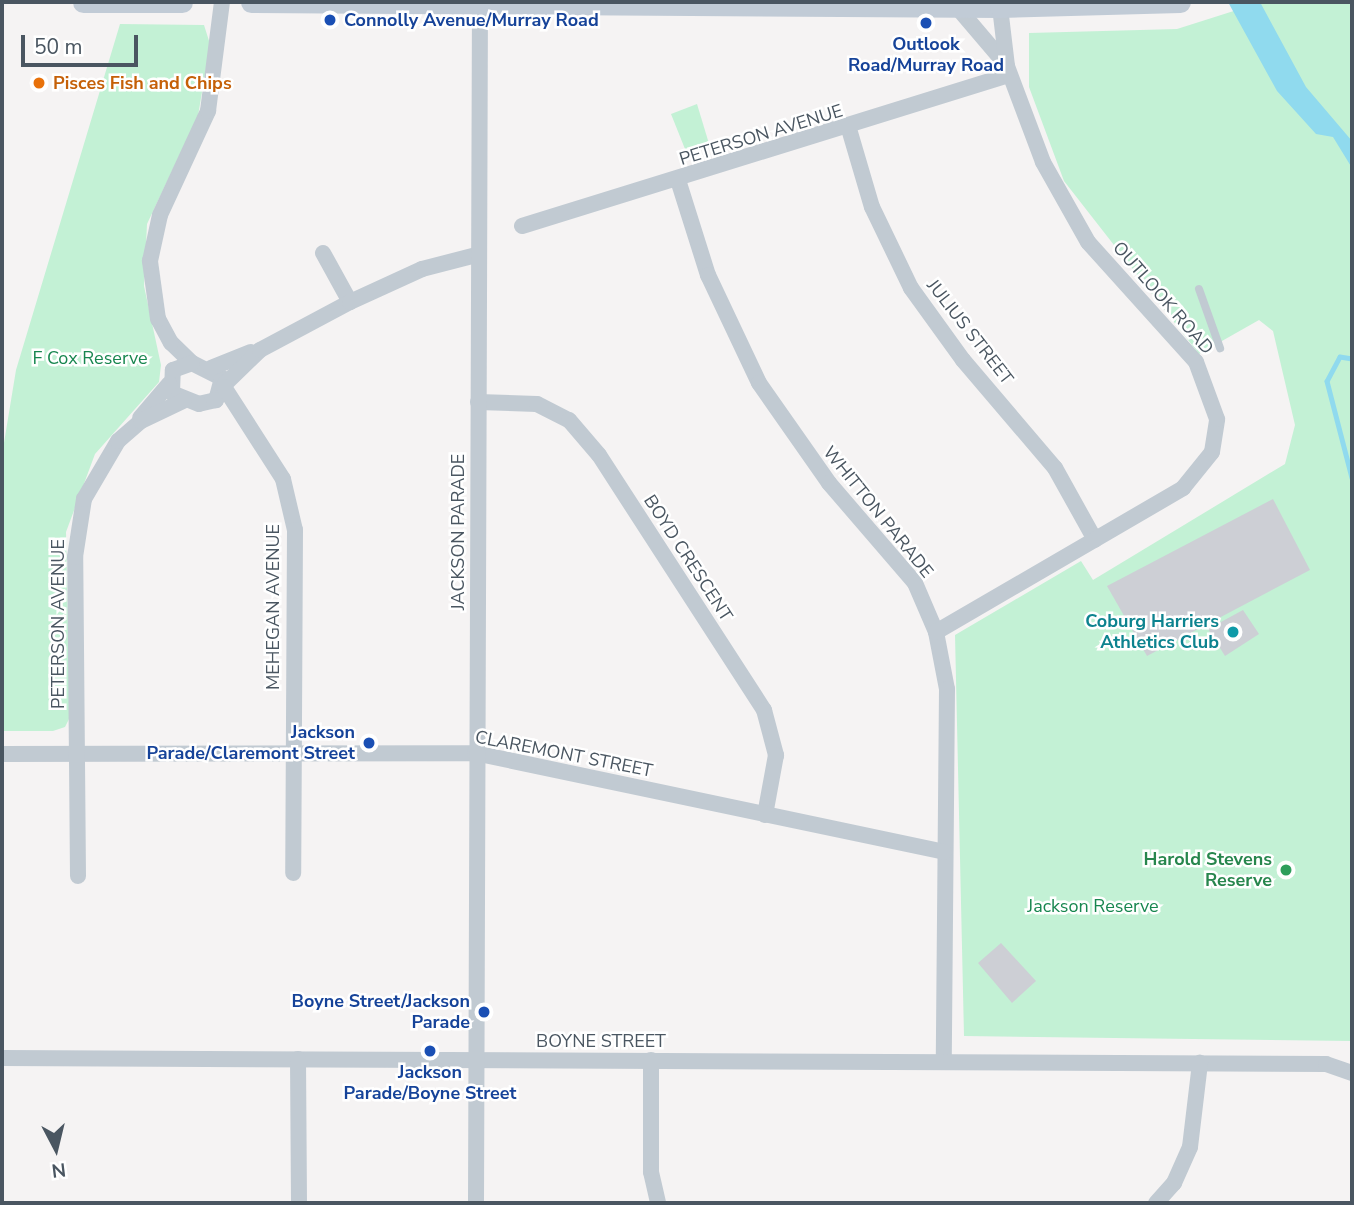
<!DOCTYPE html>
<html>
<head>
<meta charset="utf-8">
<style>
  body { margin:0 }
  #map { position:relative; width:1354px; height:1205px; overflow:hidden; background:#f5f3f3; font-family:"Nunito Sans",sans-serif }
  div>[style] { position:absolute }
  .green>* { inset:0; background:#c3f1d5 }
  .water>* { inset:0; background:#90daee }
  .stream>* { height:4.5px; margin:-2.25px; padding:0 2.25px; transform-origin:2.25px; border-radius:2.25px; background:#90daee }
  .building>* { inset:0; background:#cdcfd5 }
  .lane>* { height:8px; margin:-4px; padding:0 4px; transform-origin:4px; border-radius:4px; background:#c1cad2 }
  .street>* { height:16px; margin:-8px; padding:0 8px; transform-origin:8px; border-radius:8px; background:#c1cad2 }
  .secondary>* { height:21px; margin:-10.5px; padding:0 10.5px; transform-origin:10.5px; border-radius:10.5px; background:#c1cbd6 }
  .dots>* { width:19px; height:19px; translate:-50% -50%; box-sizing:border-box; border:4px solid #fff; border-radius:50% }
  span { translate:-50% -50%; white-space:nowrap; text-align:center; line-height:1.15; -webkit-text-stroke:5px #fff; paint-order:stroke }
  .transit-label { font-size:18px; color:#164399; font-weight:700 }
  .left { translate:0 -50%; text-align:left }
  .right { translate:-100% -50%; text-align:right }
  .food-label { font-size:18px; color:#c56008; font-weight:700 }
  .street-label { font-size:18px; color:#4a5661 }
  .park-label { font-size:18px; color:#17864f }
  .culture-label { font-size:18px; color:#0d838f; font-weight:700 }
  .leisure-label { font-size:18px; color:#27864d; font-weight:700 }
  .frame { position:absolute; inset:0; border:4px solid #4a5661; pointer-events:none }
  .north { position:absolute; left:21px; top:1114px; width:70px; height:70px; -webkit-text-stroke:5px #fff; paint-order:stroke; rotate:173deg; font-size:19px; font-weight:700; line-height:28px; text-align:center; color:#4a5661 }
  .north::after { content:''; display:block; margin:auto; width:24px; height:32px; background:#4a5661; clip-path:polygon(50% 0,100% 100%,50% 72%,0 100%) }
  .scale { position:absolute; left:21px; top:35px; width:117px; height:32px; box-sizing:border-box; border:4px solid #4a5661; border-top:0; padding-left:9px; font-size:21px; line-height:24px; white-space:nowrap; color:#4a5661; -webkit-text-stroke:5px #fff; paint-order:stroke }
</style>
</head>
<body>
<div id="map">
  <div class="green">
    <i style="clip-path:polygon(1262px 2px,1352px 2px,1352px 1041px,964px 1036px,955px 635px,1081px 561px,1093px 580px,1285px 464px,1295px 425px,1273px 331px,1259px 320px,1199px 354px,1064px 181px,1029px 87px,1029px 33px,1177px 29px)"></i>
    <i style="clip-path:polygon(120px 24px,204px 25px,210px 44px,198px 116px,147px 224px,144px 286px,161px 365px,159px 382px,95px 454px,66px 532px,70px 717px,65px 727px,53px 731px,2px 731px,2px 455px,16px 370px)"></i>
    <i style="clip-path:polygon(697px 104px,710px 147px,687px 154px,671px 114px)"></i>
  </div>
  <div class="water">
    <i style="clip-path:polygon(1228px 2px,1260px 2px,1306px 87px,1352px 141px,1352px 168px,1333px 137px,1316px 134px,1277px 91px)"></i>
  </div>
  <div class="stream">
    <i style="left:1352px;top:359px;width:12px;rotate:-171deg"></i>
    <i style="left:1340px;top:357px;width:27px;rotate:118deg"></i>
    <i style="left:1327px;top:381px;width:100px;rotate:75.5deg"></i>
  </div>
  <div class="building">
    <i style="clip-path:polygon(1273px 499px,1310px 570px,1147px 656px,1107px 586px)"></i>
    <i style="clip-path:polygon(1243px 610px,1259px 634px,1225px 656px,1208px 629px)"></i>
    <i style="clip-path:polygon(1001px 943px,1036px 981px,1012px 1003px,978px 963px)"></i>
  </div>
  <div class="lane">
    <i style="left:1199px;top:289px;width:63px;rotate:70.4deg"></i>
  </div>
  <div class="street">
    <i style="left:957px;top:7px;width:71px;rotate:49.6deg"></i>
    <i style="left:849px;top:129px;width:81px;rotate:73.6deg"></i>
    <i style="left:872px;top:207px;width:90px;rotate:64.3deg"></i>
    <i style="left:911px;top:288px;width:89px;rotate:54.2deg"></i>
    <i style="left:963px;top:360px;width:142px;rotate:49.6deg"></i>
    <i style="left:1055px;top:468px;width:82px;rotate:60.9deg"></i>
    <i style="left:678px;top:180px;width:100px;rotate:72.5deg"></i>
    <i style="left:708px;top:275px;width:119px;rotate:64.7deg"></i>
    <i style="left:759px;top:383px;width:122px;rotate:55deg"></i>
    <i style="left:829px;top:483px;width:132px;rotate:49.3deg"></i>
    <i style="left:915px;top:583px;width:53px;rotate:66.8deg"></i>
    <i style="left:936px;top:632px;width:58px;rotate:79.1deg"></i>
    <i style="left:947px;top:689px;width:373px;rotate:90.5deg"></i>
    <i style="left:522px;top:226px;width:510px;rotate:-17.23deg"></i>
    <i style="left:323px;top:253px;width:56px;rotate:61.1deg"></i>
    <i style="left:192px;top:363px;width:29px;rotate:-136deg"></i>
    <i style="left:171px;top:343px;width:27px;rotate:-118deg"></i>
    <i style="left:158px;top:319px;width:59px;rotate:-97.9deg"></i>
    <i style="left:150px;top:261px;width:47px;rotate:-77.7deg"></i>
    <i style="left:160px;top:215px;width:115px;rotate:-65.2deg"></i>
    <i style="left:208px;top:111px;width:110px;rotate:-82.7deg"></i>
    <i style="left:192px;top:363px;width:34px;rotate:27deg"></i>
    <i style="left:222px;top:378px;width:23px;rotate:105deg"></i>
    <i style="left:216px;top:400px;width:17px;rotate:167deg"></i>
    <i style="left:199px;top:404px;width:29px;rotate:-158deg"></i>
    <i style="left:172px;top:393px;width:23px;rotate:-88deg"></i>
    <i style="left:173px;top:370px;width:20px;rotate:-20deg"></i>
    <i style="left:211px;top:368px;width:43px;rotate:-21.8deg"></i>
    <i style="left:224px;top:385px;width:50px;rotate:-44.2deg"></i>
    <i style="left:260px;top:350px;width:102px;rotate:-28.1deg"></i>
    <i style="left:350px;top:302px;width:79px;rotate:-24.6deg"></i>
    <i style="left:422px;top:269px;width:56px;rotate:-14.5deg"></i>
    <i style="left:224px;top:387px;width:109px;rotate:57.3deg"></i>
    <i style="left:283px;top:479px;width:52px;rotate:76.8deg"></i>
    <i style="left:295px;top:530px;width:343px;rotate:90.3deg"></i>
    <i style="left:478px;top:402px;width:59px;rotate:1.9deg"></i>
    <i style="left:537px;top:404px;width:36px;rotate:27deg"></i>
    <i style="left:569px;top:420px;width:46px;rotate:49.4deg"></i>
    <i style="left:599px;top:455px;width:304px;rotate:57.1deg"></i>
    <i style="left:764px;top:710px;width:47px;rotate:75.1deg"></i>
    <i style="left:776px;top:755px;width:61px;rotate:100.4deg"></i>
    <i style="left:140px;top:418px;width:45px;rotate:-49.5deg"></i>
    <i style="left:936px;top:632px;width:286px;rotate:-30.2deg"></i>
    <i style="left:1183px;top:488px;width:46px;rotate:-51.1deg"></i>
    <i style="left:1212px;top:452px;width:33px;rotate:-81deg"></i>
    <i style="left:1217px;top:419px;width:61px;rotate:-110.2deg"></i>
    <i style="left:1196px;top:362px;width:161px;rotate:-132deg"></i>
    <i style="left:1088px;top:242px;width:92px;rotate:-119.4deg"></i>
    <i style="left:1043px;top:162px;width:103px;rotate:-110.6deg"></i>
    <i style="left:1007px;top:66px;width:59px;rotate:-96.8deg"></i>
    <i style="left:2px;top:754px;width:473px;rotate:-0.1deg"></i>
    <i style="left:475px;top:753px;width:479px;rotate:11.9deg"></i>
    <i style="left:78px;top:876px;width:319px;rotate:-90.5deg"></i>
    <i style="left:75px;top:557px;width:59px;rotate:-81.2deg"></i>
    <i style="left:84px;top:499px;width:67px;rotate:-59.6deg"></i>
    <i style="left:118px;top:441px;width:30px;rotate:-41deg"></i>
    <i style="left:141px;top:421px;width:47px;rotate:-25.5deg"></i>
    <i style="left:2px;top:1058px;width:1324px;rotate:0.26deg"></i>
    <i style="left:1326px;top:1064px;width:28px;rotate:19deg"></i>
    <i style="left:298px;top:1059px;width:144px;rotate:89.6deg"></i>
    <i style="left:651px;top:1060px;width:112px;rotate:90deg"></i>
    <i style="left:651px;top:1172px;width:32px;rotate:77deg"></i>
    <i style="left:476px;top:1203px;width:1199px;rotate:-89.81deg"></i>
    <i style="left:1156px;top:1203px;width:27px;rotate:-48deg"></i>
    <i style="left:1174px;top:1183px;width:39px;rotate:-66deg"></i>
    <i style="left:1190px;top:1147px;width:85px;rotate:-83.2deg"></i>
  </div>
  <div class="secondary">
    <i style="left:83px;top:2px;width:99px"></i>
    <i style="left:251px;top:2px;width:749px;rotate:0.38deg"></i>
    <i style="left:1000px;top:7px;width:180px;rotate:-1.6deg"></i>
  </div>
  <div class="dots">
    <i style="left:330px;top:20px;background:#1a4fb4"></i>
    <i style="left:926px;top:23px;background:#1a4fb4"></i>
    <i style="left:39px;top:83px;background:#e8710a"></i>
    <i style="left:1233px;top:632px;background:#0f9aa8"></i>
    <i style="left:369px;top:743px;background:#1a4fb4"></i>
    <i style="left:1286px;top:870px;background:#2e9e5b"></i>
    <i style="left:484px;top:1012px;background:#1a4fb4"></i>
    <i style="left:430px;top:1051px;background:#1a4fb4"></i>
  </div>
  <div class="transit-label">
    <span class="left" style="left:344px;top:20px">Connolly Avenue/Murray Road</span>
    <span style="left:926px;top:55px">Outlook<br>Road/Murray Road</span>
    <span class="right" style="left:355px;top:743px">Jackson<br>Parade/Claremont Street</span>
    <span class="right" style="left:470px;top:1012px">Boyne Street/Jackson<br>Parade</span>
    <span style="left:430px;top:1083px">Jackson<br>Parade/Boyne Street</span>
  </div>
  <div class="food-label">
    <span class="left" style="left:53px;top:83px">Pisces Fish and Chips</span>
  </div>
  <div class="street-label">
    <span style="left:761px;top:135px;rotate:-17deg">PETERSON AVENUE</span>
    <span style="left:1163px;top:298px;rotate:49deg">OUTLOOK ROAD</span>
    <span style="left:970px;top:332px;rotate:52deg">JULIUS STREET</span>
    <span style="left:878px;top:512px;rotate:51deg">WHITTON PARADE</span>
    <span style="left:458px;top:532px;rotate:-90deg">JACKSON PARADE</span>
    <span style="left:688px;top:558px;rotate:57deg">BOYD CRESCENT</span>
    <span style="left:273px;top:607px;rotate:-90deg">MEHEGAN AVENUE</span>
    <span style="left:58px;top:624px;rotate:-90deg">PETERSON AVENUE</span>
    <span style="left:564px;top:754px;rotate:11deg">CLAREMONT STREET</span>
    <span style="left:601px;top:1041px">BOYNE STREET</span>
  </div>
  <div class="park-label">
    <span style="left:90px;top:358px">F Cox Reserve</span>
    <span style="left:1093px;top:906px">Jackson Reserve</span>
  </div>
  <div class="culture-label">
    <span class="right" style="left:1219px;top:632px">Coburg Harriers<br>Athletics Club</span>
  </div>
  <div class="leisure-label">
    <span class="right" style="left:1272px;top:870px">Harold Stevens<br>Reserve</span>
  </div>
  <div class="frame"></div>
  <div class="north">N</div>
  <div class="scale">50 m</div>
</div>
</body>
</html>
